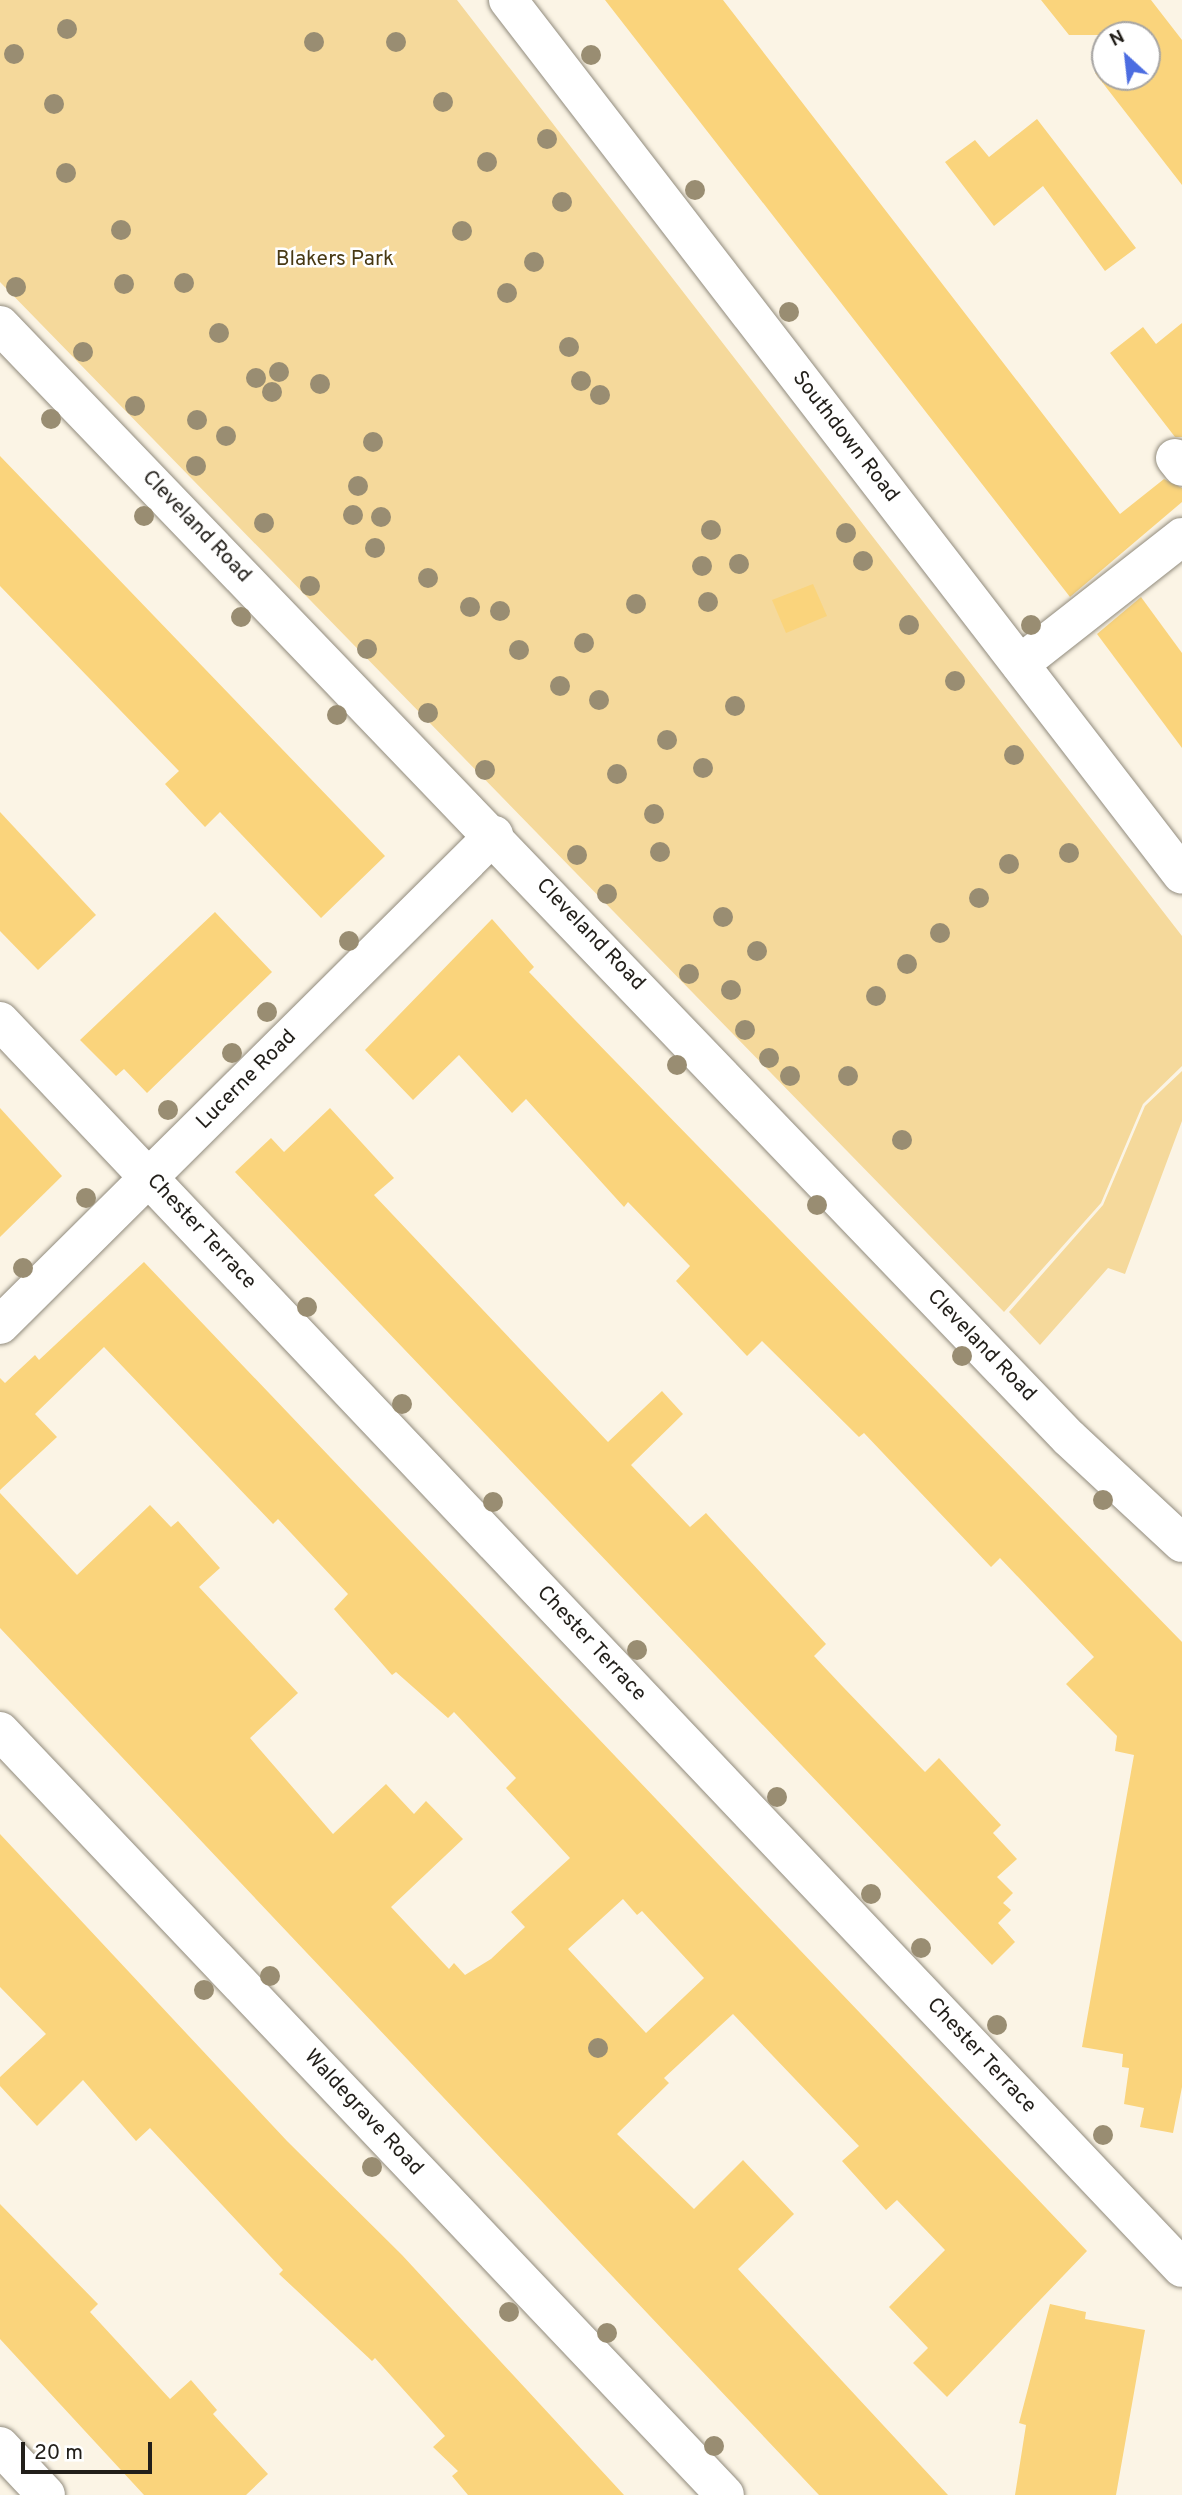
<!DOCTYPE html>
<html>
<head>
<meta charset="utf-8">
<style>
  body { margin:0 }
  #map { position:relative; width:1182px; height:2495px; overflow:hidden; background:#fbf4e5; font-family:Overpass,sans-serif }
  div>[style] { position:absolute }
  .green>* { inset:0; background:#f5d99b }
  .building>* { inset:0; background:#fad47c }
  .roads { filter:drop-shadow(0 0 2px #918b7d) drop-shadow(0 0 2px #918b7d) }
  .street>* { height:38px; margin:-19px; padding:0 19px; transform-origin:19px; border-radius:19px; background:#fff }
  .trees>* { width:20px; height:20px; margin:-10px; border-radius:50%; background:#998d72 }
  span { translate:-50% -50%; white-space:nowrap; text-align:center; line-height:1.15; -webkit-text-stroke:5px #fff; paint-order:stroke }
  .park-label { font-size:21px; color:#483913 }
  .street-label { font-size:21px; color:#221f1a }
  .north { position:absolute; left:1091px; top:21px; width:70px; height:70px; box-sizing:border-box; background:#fff; border:2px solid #a7a5a3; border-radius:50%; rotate:333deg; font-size:19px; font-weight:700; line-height:28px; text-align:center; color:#221f1a }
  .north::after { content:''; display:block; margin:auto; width:24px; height:32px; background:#4c6de1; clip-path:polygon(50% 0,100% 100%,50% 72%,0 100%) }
  .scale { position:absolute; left:21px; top:2442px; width:131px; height:32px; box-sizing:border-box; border:4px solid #221f1a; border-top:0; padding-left:9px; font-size:21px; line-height:24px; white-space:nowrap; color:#221f1a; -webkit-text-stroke:5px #fff; paint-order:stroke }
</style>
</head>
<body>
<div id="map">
  <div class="green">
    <i style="clip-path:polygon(0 0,457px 0,1182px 936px,1182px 1066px,1143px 1104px,1101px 1203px,1004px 1312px,0 282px)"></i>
    <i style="clip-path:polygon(1182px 1071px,1182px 1121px,1125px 1274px,1108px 1268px,1040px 1345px,1009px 1312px,1103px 1205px,1145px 1106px)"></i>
  </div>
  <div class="building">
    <i style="clip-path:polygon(605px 0,723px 0,1120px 514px,1164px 479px,1182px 488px,1182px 502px,1070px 597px)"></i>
    <i style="clip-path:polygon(1041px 0,1151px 0,1182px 40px,1182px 185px,1095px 73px,1105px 66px,1105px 77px,1147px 77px,1147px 35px,1069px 35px)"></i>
    <i style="clip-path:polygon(1037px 119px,1136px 248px,1105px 271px,1043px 186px,994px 226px,945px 162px,975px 140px,989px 157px)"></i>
    <i style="clip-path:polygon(1182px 323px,1182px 437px,1175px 437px,1110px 353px,1143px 327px,1156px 344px)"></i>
    <i style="clip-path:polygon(0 456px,385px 856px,321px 918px,220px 812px,205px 827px,189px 810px,165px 784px,179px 771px,0 586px)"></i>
    <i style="clip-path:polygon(813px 584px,827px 616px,786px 633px,772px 600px)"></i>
    <i style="clip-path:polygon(1141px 597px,1182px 653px,1182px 748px,1097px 634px)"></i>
    <i style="clip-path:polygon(0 812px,96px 915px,38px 970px,0 931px)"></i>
    <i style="clip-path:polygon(215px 912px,272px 972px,147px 1093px,124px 1069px,116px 1076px,80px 1040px)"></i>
    <i style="clip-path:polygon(492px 919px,534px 967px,529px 972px,575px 1020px,1182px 1642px,1182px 2087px,1173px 2133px,1140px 2127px,1144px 2108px,1124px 2104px,1129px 2068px,1122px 2067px,1123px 2054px,1082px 2047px,1134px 1755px,1115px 1751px,1117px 1736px,1066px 1684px,1094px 1657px,1000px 1558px,991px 1567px,864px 1433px,859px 1437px,762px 1341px,747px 1356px,676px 1281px,690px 1266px,628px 1202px,624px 1207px,526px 1099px,512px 1113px,459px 1055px,413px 1100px,365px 1050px)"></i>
    <i style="clip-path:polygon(0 1108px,62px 1176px,0 1237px)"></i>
    <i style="clip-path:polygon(330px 1108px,394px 1178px,374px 1195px,608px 1442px,662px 1391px,683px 1414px,631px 1465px,690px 1527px,706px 1513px,826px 1644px,814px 1656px,844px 1688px,925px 1772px,939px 1758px,1001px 1825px,993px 1833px,1017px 1859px,997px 1877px,1013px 1893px,1003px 1903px,1011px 1910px,998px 1923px,1015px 1942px,992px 1965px,235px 1172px,271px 1138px,284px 1152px)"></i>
    <i style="clip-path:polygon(evenodd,144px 1262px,1087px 2251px,947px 2397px,913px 2363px,928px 2348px,889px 2307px,945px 2250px,897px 2200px,886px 2210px,842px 2161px,859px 2146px,733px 2014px,664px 2078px,669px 2083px,617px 2134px,694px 2209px,743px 2160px,794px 2214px,738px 2269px,948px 2495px,819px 2495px,0 1628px,0 1493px,77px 1575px,150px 1505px,171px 1527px,178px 1521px,220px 1568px,199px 1587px,298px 1693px,250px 1738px,333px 1834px,386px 1784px,414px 1814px,426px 1801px,463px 1839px,391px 1907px,449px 1969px,454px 1963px,465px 1975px,491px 1959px,525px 1927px,511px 1912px,570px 1858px,506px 1788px,516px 1778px,454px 1712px,448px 1718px,396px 1672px,392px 1675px,334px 1609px,348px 1594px,278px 1519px,273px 1524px,104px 1347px,35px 1414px,57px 1437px,0 1490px,0 1378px,5px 1383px,35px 1355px,39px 1360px,144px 1262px,623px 1899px,637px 1915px,642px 1911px,704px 1978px,646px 2033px,568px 1949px,623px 1899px)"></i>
    <i style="clip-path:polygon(0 1834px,287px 2141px,402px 2255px,624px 2495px,468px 2495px,452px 2476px,458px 2471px,433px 2447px,445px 2436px,375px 2358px,372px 2361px,279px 2274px,283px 2270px,150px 2128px,136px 2141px,83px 2080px,37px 2126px,0 2086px,0 2077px,46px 2034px,0 1987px)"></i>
    <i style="clip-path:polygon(0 2204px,98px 2304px,90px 2312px,170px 2399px,191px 2380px,217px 2410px,213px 2414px,268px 2474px,246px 2495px,144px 2495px,0 2339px)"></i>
    <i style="clip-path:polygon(1050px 2304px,1086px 2312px,1085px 2319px,1145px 2330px,1116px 2495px,1015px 2495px,1026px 2425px,1019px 2423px)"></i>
  </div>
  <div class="roads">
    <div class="street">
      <i style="left:508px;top:0;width:1104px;rotate:52.39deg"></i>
      <i style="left:0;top:325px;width:1543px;rotate:46.16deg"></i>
      <i style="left:1069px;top:1438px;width:154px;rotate:42.9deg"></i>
      <i style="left:1175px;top:458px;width:11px;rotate:52deg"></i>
      <i style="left:1020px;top:664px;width:206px;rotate:-38.1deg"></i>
      <i style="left:0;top:1021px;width:1718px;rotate:46.53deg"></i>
      <i style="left:0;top:1325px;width:696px;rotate:-44.77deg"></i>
      <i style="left:0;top:1731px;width:1053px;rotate:46.5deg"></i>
      <i style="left:0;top:2446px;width:67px;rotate:46.8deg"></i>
    </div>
  </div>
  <div class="trees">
    <i style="left:67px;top:29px"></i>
    <i style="left:314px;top:42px"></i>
    <i style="left:396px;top:42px"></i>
    <i style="left:14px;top:54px"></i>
    <i style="left:591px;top:55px"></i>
    <i style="left:443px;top:102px"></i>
    <i style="left:54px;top:104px"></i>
    <i style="left:547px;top:139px"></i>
    <i style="left:487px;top:162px"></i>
    <i style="left:66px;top:173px"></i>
    <i style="left:695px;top:190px"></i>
    <i style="left:562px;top:202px"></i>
    <i style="left:121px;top:230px"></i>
    <i style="left:462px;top:231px"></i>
    <i style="left:534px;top:262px"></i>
    <i style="left:184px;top:283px"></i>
    <i style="left:124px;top:284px"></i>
    <i style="left:16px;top:287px"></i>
    <i style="left:507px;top:293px"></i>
    <i style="left:789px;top:312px"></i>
    <i style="left:219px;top:333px"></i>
    <i style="left:569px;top:347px"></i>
    <i style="left:83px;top:352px"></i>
    <i style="left:279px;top:372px"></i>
    <i style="left:256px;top:378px"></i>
    <i style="left:581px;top:381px"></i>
    <i style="left:320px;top:384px"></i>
    <i style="left:272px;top:392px"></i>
    <i style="left:600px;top:395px"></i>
    <i style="left:135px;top:406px"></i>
    <i style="left:51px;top:419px"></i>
    <i style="left:197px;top:420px"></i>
    <i style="left:226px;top:436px"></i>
    <i style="left:373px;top:442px"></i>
    <i style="left:196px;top:466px"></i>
    <i style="left:358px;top:486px"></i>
    <i style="left:353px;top:515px"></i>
    <i style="left:144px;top:516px"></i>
    <i style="left:381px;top:517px"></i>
    <i style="left:264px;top:523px"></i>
    <i style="left:711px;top:530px"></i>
    <i style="left:846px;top:533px"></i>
    <i style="left:375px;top:548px"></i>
    <i style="left:863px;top:561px"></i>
    <i style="left:739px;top:564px"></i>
    <i style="left:702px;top:566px"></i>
    <i style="left:428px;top:578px"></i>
    <i style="left:310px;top:586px"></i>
    <i style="left:708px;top:602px"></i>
    <i style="left:636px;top:604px"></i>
    <i style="left:470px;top:607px"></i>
    <i style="left:500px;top:611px"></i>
    <i style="left:241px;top:617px"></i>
    <i style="left:909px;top:625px"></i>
    <i style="left:1031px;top:625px"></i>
    <i style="left:584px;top:643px"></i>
    <i style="left:367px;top:649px"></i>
    <i style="left:519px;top:650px"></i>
    <i style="left:955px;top:681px"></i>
    <i style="left:560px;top:686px"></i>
    <i style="left:599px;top:700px"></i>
    <i style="left:735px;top:706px"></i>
    <i style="left:428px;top:713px"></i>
    <i style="left:337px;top:715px"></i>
    <i style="left:667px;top:740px"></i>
    <i style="left:1014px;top:755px"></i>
    <i style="left:703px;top:768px"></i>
    <i style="left:485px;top:770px"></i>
    <i style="left:617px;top:774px"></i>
    <i style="left:654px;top:814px"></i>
    <i style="left:660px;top:852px"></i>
    <i style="left:1069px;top:853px"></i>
    <i style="left:577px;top:855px"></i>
    <i style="left:1009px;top:864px"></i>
    <i style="left:607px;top:894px"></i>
    <i style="left:979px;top:898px"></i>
    <i style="left:723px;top:917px"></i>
    <i style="left:940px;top:933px"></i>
    <i style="left:349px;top:941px"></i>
    <i style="left:757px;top:951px"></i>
    <i style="left:907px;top:964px"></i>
    <i style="left:689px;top:974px"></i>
    <i style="left:731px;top:990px"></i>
    <i style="left:876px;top:996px"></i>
    <i style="left:267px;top:1012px"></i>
    <i style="left:745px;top:1030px"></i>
    <i style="left:232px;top:1053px"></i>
    <i style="left:769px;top:1058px"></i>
    <i style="left:677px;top:1065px"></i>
    <i style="left:790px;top:1076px"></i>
    <i style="left:848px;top:1076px"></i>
    <i style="left:168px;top:1110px"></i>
    <i style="left:902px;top:1140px"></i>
    <i style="left:86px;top:1198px"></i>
    <i style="left:817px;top:1205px"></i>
    <i style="left:23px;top:1268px"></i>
    <i style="left:307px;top:1307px"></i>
    <i style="left:962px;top:1356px"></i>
    <i style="left:402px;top:1404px"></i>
    <i style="left:1103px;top:1500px"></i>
    <i style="left:493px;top:1502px"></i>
    <i style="left:637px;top:1650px"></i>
    <i style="left:777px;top:1797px"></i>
    <i style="left:871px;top:1894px"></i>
    <i style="left:921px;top:1948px"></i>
    <i style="left:270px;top:1976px"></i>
    <i style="left:204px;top:1990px"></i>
    <i style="left:997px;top:2025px"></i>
    <i style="left:598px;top:2048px"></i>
    <i style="left:1103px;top:2135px"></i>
    <i style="left:372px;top:2167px"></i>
    <i style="left:509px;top:2312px"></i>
    <i style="left:607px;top:2333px"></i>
    <i style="left:714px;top:2446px"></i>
  </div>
  <div class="park-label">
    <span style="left:335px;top:260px">Blakers Park</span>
  </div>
  <div class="street-label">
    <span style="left:845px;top:437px;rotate:52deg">Southdown Road</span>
    <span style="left:196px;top:527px;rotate:46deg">Cleveland Road</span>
    <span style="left:590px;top:935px;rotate:46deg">Cleveland Road</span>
    <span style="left:247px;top:1080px;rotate:-45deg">Lucerne Road</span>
    <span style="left:201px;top:1232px;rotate:47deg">Chester Terrace</span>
    <span style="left:981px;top:1346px;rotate:46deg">Cleveland Road</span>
    <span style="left:591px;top:1644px;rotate:47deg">Chester Terrace</span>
    <span style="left:981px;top:2056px;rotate:47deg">Chester Terrace</span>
    <span style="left:363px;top:2113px;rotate:47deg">Waldegrave Road</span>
  </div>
  <div class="north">N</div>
  <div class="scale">20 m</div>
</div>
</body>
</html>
